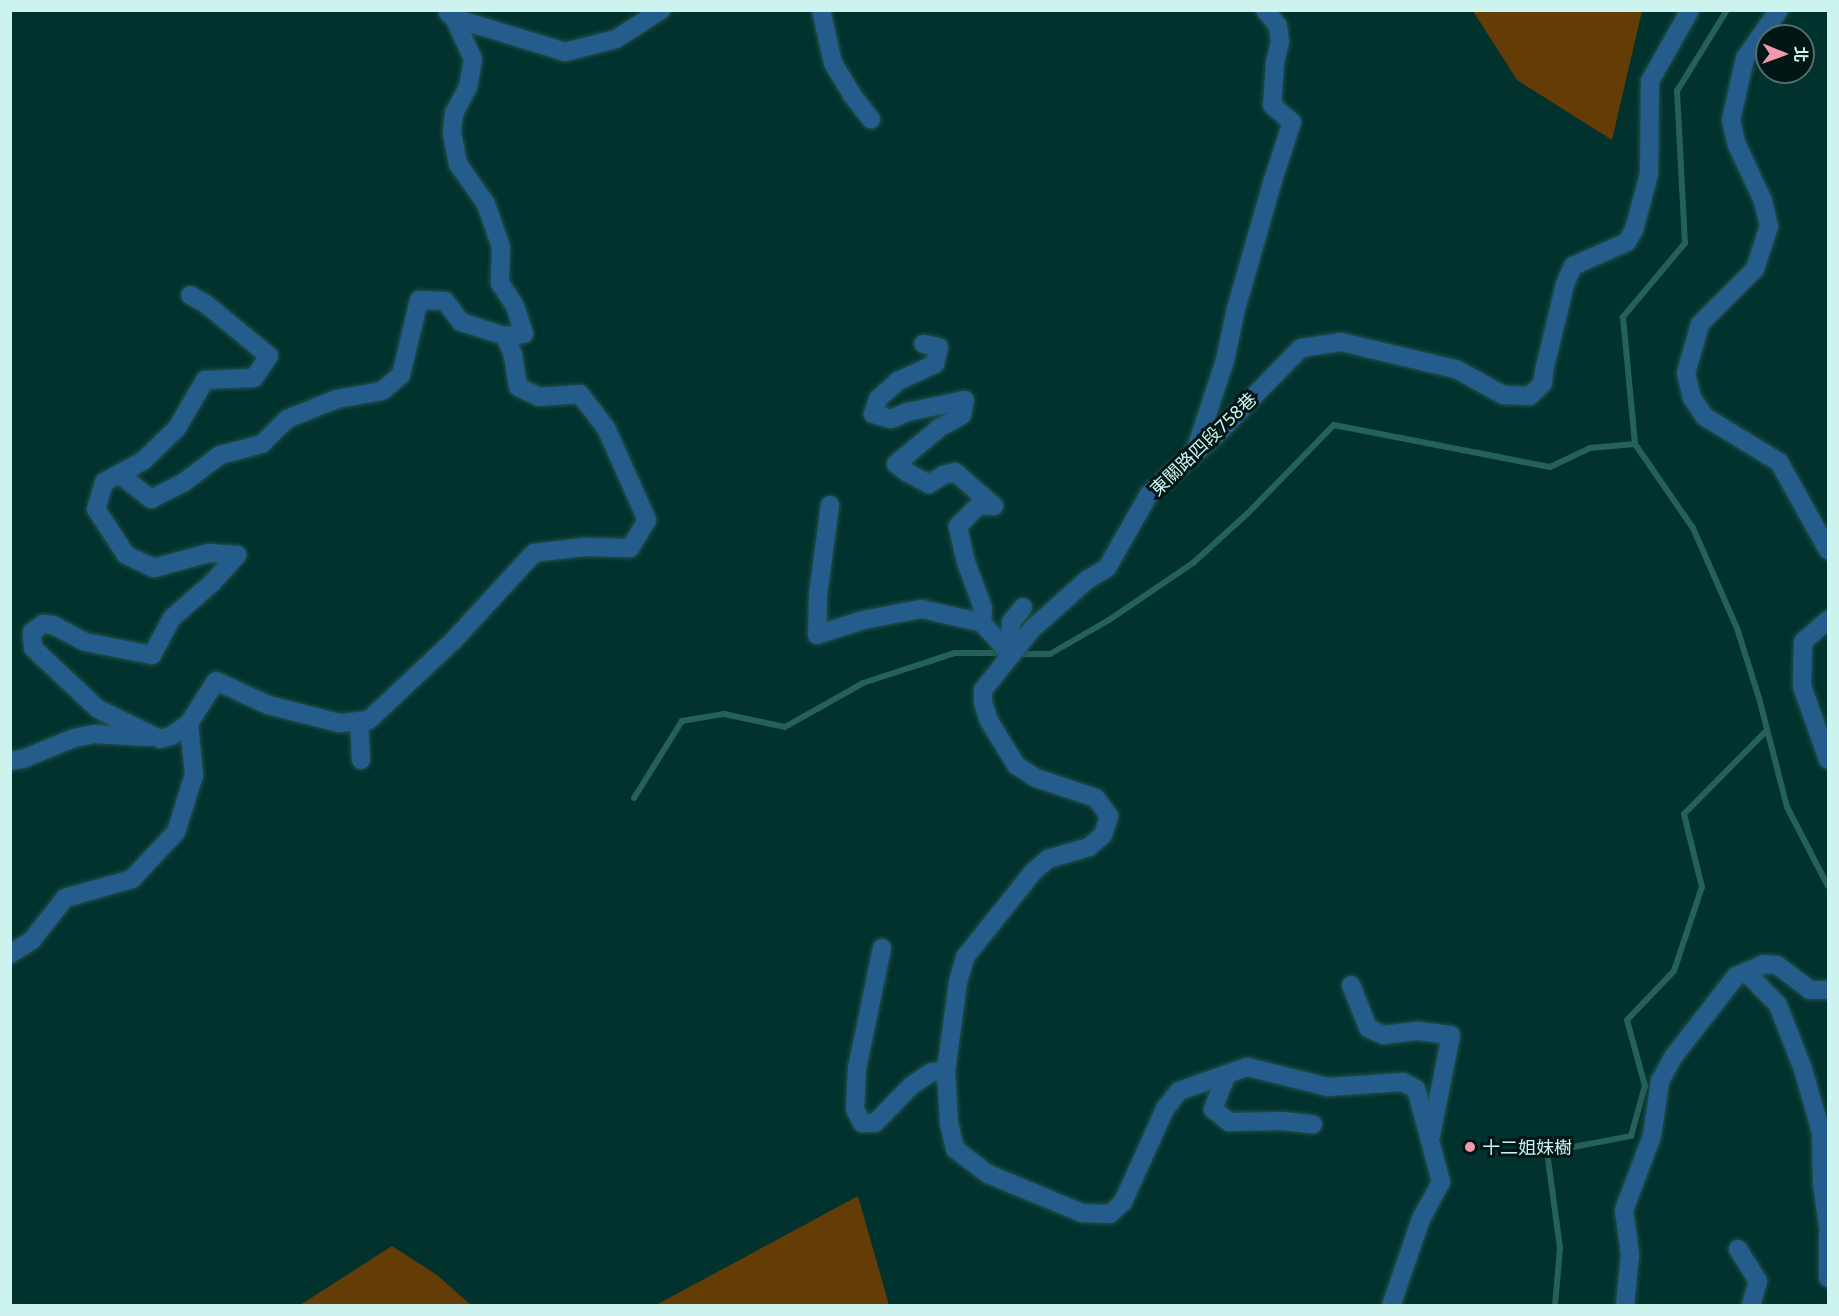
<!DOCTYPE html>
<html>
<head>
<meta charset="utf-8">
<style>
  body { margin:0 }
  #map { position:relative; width:1839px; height:1316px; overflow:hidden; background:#02322e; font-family:"Noto Sans","Noto Sans TC",sans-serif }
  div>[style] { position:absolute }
  .green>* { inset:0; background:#643c06 }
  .stream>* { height:6px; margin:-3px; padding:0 3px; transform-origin:3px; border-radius:3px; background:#26605b }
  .roads { filter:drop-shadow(0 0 2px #22514d) drop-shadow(0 0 2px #22514d) }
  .minor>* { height:18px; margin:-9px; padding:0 9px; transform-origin:9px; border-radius:9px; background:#245d8c }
  .dots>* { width:16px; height:16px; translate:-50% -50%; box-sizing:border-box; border:3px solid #001715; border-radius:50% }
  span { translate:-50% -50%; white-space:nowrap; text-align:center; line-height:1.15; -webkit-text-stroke:6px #001715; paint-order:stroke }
  .street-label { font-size:18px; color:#ccf3ee }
  .poi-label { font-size:18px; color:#ccf3ee }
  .left { translate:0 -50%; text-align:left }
  .frame { position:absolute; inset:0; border:12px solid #ccf3ee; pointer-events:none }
  .north { position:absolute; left:1755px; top:24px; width:60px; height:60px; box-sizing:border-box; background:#001715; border:2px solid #526f6c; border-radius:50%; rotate:91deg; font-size:16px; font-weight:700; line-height:24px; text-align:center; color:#ccf3ee }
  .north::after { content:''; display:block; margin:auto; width:21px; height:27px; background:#f29aac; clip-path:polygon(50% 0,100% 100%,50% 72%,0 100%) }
</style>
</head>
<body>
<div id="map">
  <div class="green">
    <i style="clip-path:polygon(1473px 11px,1642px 11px,1612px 140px,1517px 80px)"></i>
    <i style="clip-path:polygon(858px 1196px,889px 1305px,656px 1305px)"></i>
    <i style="clip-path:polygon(392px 1246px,437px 1275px,471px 1305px,300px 1305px)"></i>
  </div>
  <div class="stream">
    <i style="left:1727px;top:10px;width:95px;rotate:121.7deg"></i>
    <i style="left:1677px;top:91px;width:152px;rotate:87deg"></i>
    <i style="left:1685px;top:243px;width:97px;rotate:130deg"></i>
    <i style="left:1623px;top:317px;width:128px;rotate:84.6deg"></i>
    <i style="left:1635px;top:444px;width:102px;rotate:55.4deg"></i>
    <i style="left:1693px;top:528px;width:109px;rotate:66.3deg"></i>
    <i style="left:1737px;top:628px;width:73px;rotate:72.6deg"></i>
    <i style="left:1759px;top:698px;width:113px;rotate:75.6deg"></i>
    <i style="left:1787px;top:807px;width:89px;rotate:62.6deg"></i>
    <i style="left:1017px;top:654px;width:33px"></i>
    <i style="left:1050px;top:654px;width:68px;rotate:-30deg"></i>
    <i style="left:1109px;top:620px;width:102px;rotate:-34.2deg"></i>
    <i style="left:1193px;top:563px;width:74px;rotate:-42.3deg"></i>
    <i style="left:1248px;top:513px;width:123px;rotate:-45.7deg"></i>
    <i style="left:1334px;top:425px;width:220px;rotate:11deg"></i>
    <i style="left:1550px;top:467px;width:44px;rotate:-25.4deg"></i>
    <i style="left:1590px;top:448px;width:45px;rotate:-5.1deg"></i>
    <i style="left:634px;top:798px;width:91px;rotate:-58.1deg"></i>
    <i style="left:682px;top:721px;width:43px;rotate:-9.5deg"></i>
    <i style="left:724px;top:714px;width:62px;rotate:12deg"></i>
    <i style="left:785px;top:727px;width:90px;rotate:-29.4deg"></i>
    <i style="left:863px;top:683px;width:97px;rotate:-18.1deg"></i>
    <i style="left:955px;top:653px;width:49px"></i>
    <i style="left:1555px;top:1306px;width:58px;rotate:-85.1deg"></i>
    <i style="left:1560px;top:1248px;width:97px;rotate:-97.7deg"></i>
    <i style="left:1547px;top:1152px;width:86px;rotate:-10.8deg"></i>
    <i style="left:1631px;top:1136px;width:52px;rotate:-74.4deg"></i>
    <i style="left:1645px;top:1086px;width:68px;rotate:-105.3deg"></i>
    <i style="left:1627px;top:1020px;width:68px;rotate:-46.2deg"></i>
    <i style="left:1674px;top:971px;width:89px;rotate:-71.6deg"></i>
    <i style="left:1702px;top:887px;width:75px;rotate:-103.9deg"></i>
    <i style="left:1684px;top:814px;width:118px;rotate:-45.3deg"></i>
  </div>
  <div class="roads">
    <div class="minor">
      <i style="left:821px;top:10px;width:54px;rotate:77.2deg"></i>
      <i style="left:833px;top:63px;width:37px;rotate:59deg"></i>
      <i style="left:852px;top:95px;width:31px;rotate:52deg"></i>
      <i style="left:1779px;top:10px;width:59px;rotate:125.3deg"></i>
      <i style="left:1745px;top:58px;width:64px;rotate:102.7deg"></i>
      <i style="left:1731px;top:120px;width:26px;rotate:77deg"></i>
      <i style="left:1737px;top:145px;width:62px;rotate:65.1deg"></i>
      <i style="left:1763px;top:201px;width:26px;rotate:77deg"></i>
      <i style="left:1769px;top:226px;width:45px;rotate:108deg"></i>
      <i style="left:1755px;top:269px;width:78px;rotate:135deg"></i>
      <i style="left:1700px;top:324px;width:51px;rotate:105.9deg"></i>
      <i style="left:1686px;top:373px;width:26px;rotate:77deg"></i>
      <i style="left:1692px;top:398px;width:23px;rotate:56deg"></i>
      <i style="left:1705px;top:417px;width:87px;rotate:31.3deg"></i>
      <i style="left:1779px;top:462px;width:101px;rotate:60.9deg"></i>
      <i style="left:448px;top:13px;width:8px;rotate:40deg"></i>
      <i style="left:454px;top:18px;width:116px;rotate:17deg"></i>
      <i style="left:565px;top:52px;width:53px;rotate:-14.3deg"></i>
      <i style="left:616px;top:39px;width:54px;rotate:-32.8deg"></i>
      <i style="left:454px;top:18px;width:45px;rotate:65.1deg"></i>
      <i style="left:473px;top:59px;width:28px;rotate:100deg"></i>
      <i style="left:468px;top:87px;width:30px;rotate:118deg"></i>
      <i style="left:454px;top:113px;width:20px;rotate:96deg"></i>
      <i style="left:452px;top:133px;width:32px;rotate:79deg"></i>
      <i style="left:458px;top:164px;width:49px;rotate:55deg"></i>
      <i style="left:486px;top:204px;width:46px;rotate:70.8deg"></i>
      <i style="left:501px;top:247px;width:36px;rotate:92deg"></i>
      <i style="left:500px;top:283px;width:27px;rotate:57deg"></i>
      <i style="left:515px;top:306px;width:29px;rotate:72deg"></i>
      <i style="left:524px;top:334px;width:19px;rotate:174deg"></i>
      <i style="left:1194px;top:454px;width:99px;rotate:-71.7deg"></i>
      <i style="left:1225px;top:360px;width:52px;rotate:-77.8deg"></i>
      <i style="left:1236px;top:309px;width:134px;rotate:-74deg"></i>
      <i style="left:1273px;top:180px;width:61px;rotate:-71.9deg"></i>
      <i style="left:1292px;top:122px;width:26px;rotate:-140deg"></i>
      <i style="left:1272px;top:105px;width:42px;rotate:-85.9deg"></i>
      <i style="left:1275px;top:63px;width:22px;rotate:-77deg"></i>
      <i style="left:1280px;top:42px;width:16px;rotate:-97deg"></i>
      <i style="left:1278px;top:26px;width:21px;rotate:-129deg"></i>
      <i style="left:119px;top:474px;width:41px;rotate:38deg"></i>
      <i style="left:151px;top:499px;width:36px;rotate:-27deg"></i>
      <i style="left:183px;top:483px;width:46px;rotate:-37.1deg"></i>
      <i style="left:220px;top:455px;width:43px;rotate:-14.7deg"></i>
      <i style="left:262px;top:444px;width:35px;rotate:-45deg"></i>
      <i style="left:287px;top:419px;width:54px;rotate:-21.8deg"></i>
      <i style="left:337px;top:399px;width:46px;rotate:-10.1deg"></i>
      <i style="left:382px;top:391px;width:25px;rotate:-40deg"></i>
      <i style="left:401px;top:375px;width:77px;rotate:-76.5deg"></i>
      <i style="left:419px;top:300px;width:26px;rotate:2deg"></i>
      <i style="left:445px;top:301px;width:26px;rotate:53deg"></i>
      <i style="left:461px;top:322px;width:46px;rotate:17.7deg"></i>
      <i style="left:505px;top:336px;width:21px;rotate:67deg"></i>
      <i style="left:513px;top:355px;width:32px;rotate:81deg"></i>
      <i style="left:518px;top:387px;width:23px;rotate:25deg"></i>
      <i style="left:539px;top:397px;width:41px;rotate:-4.2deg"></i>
      <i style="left:580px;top:394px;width:43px;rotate:52.6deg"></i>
      <i style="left:606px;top:428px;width:101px;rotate:66deg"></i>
      <i style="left:647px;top:520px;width:33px;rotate:121deg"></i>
      <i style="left:630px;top:548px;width:46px;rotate:-178.8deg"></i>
      <i style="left:584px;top:547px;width:50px;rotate:173.2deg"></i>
      <i style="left:534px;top:553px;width:120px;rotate:132.6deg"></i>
      <i style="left:453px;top:641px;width:115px;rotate:136.8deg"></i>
      <i style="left:369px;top:720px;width:30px;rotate:174deg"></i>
      <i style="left:339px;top:723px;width:73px;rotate:-165.8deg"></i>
      <i style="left:268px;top:705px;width:57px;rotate:-155.2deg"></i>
      <i style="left:216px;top:681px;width:50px;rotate:122.7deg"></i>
      <i style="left:189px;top:723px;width:22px;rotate:144deg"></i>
      <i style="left:171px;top:736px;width:11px;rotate:165deg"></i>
      <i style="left:160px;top:739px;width:69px;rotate:-154.2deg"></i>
      <i style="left:98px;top:709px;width:89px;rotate:-136.8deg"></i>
      <i style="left:33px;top:648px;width:16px;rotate:-94deg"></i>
      <i style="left:32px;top:632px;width:14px;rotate:-36deg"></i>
      <i style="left:43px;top:624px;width:10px;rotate:6deg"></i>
      <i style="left:53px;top:625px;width:36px;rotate:28deg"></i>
      <i style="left:85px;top:642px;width:68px;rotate:11deg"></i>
      <i style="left:152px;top:655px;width:42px;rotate:-61.6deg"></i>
      <i style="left:172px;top:618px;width:53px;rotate:-41.2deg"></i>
      <i style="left:212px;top:583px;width:38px;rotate:-48deg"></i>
      <i style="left:237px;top:555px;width:28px;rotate:-176deg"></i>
      <i style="left:209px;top:553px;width:57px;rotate:164.7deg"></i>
      <i style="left:154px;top:568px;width:31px;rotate:-155deg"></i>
      <i style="left:126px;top:555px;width:55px;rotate:-123.1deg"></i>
      <i style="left:96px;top:509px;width:28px;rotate:-73deg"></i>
      <i style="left:104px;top:482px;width:44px;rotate:-28.3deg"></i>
      <i style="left:143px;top:461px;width:47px;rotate:-44.1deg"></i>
      <i style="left:177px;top:428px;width:56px;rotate:-59.7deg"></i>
      <i style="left:205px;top:380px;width:49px;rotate:-2.3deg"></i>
      <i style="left:254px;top:378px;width:27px;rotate:-56deg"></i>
      <i style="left:269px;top:356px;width:82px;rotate:-140.5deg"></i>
      <i style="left:206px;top:304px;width:18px;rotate:-151deg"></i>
      <i style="left:830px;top:505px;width:91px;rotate:97.6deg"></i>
      <i style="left:818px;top:595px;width:40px;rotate:91.4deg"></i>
      <i style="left:817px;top:635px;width:48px;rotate:-18.1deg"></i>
      <i style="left:863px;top:620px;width:60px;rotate:-10.6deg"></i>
      <i style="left:922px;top:609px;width:62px;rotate:13.1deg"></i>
      <i style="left:982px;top:623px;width:15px;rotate:-86deg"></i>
      <i style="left:983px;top:608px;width:49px;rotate:-110.3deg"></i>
      <i style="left:966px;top:562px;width:37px;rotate:-103deg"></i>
      <i style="left:958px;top:526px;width:30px;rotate:-45deg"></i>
      <i style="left:979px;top:505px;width:15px;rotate:4deg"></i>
      <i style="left:994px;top:506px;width:52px;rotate:-138.9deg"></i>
      <i style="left:955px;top:472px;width:12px;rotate:166deg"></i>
      <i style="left:943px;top:475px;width:17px;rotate:147deg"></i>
      <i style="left:929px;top:484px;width:24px;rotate:-152deg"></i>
      <i style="left:908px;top:473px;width:15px;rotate:-143deg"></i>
      <i style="left:896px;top:464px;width:56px;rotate:-39.9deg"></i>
      <i style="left:939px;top:428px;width:26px;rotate:-29deg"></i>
      <i style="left:962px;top:415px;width:15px;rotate:-79deg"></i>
      <i style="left:965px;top:400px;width:59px;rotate:168.3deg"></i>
      <i style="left:907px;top:412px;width:17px;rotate:156deg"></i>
      <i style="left:891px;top:419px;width:19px;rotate:-164deg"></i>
      <i style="left:873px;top:414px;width:16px;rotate:-72deg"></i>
      <i style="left:878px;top:399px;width:27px;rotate:-42deg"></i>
      <i style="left:898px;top:381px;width:41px;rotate:-24.7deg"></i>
      <i style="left:935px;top:364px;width:17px;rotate:-77deg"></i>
      <i style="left:939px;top:347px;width:16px;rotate:-169deg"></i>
      <i style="left:1828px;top:620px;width:33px;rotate:139deg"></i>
      <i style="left:1803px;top:642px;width:44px;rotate:91.3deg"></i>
      <i style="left:1802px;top:686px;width:78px;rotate:70.6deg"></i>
      <i style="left:982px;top:623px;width:43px;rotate:47.8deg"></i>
      <i style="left:1011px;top:655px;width:33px;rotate:-90deg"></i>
      <i style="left:1011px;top:622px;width:19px;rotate:-51deg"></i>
      <i style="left:359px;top:721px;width:39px;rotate:87deg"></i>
      <i style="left:10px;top:761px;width:13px;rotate:-9deg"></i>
      <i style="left:23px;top:759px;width:55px;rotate:-22.4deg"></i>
      <i style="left:74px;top:738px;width:20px;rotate:-11deg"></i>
      <i style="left:94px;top:734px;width:54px;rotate:3.2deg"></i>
      <i style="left:882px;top:948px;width:124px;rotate:101.7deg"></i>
      <i style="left:857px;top:1069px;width:40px;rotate:92.9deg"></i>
      <i style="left:855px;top:1109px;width:16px;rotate:63deg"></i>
      <i style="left:862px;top:1123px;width:13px"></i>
      <i style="left:875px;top:1123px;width:52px;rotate:-45.8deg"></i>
      <i style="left:911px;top:1086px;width:25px;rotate:-34deg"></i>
      <i style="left:932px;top:1072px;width:14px;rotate:-4deg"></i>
      <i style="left:10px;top:954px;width:26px;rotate:-32deg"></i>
      <i style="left:32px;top:940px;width:53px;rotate:-51.8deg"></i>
      <i style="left:65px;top:898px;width:70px;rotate:-15.8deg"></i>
      <i style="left:132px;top:879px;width:64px;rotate:-46.9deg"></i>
      <i style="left:176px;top:832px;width:60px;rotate:-72.5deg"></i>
      <i style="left:194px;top:775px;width:52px;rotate:-95.5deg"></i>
      <i style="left:1746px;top:972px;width:46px;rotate:45.9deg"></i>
      <i style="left:1778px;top:1005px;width:69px;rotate:68.7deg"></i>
      <i style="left:1803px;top:1069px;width:66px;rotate:74.1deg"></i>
      <i style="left:1821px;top:1132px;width:50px;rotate:88.9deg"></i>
      <i style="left:1822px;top:1182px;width:45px;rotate:82.4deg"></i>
      <i style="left:1351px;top:985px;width:46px;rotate:68.4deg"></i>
      <i style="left:1368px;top:1028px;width:17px;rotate:25deg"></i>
      <i style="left:1383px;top:1035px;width:35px;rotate:-7deg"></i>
      <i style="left:1418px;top:1031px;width:33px;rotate:7deg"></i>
      <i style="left:1451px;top:1035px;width:102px;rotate:101.3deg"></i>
      <i style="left:1227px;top:1074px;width:38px;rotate:112deg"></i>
      <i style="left:1213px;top:1109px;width:21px;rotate:39deg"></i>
      <i style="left:1229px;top:1122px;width:53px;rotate:-1.1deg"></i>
      <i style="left:1282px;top:1121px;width:31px;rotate:6deg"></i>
      <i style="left:1828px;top:1234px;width:44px;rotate:90deg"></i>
      <i style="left:1738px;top:1249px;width:38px;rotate:58deg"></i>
      <i style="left:1758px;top:1281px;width:26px;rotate:106deg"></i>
      <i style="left:1391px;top:1306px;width:92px;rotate:-71deg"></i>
      <i style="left:1421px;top:1219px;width:42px;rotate:-61.6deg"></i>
      <i style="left:1441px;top:1182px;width:96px;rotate:-105deg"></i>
      <i style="left:1416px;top:1089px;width:15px;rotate:-152deg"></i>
      <i style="left:1403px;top:1082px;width:75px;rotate:176.2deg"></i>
      <i style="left:1328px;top:1087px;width:83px;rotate:-166.1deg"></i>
      <i style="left:1247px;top:1067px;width:72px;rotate:160.6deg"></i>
      <i style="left:1179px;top:1091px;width:23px;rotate:128deg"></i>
      <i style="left:1165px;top:1109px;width:102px;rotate:114.3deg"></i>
      <i style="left:1123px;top:1202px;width:18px;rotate:137deg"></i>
      <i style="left:1110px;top:1214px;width:28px;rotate:-178deg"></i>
      <i style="left:1082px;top:1213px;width:76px;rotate:-157.5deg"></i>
      <i style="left:1012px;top:1184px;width:26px;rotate:-157deg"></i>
      <i style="left:988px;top:1174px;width:41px;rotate:-142.9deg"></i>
      <i style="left:955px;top:1149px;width:26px;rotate:-103deg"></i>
      <i style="left:949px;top:1124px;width:53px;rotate:-93.2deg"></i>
      <i style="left:946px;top:1071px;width:90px;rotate:-82.3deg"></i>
      <i style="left:958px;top:982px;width:26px;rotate:-74deg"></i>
      <i style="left:965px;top:957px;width:110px;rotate:-51.3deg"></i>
      <i style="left:1034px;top:871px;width:18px;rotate:-41deg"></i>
      <i style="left:1048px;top:859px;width:43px;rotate:-16.3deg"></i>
      <i style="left:1089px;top:847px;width:18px;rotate:-41deg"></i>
      <i style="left:1103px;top:835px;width:20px;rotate:-72deg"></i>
      <i style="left:1109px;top:816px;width:22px;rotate:-126deg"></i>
      <i style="left:1096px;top:798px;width:63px;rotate:-161.6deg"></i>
      <i style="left:1036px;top:778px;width:24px;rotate:-147deg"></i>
      <i style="left:1016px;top:765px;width:52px;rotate:-121.5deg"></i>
      <i style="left:989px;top:721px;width:20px;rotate:-108deg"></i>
      <i style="left:983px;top:702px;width:12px;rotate:-90deg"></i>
      <i style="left:983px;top:690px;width:78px;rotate:-51.2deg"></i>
      <i style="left:1032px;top:629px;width:74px;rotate:-41.7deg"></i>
      <i style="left:1087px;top:580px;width:23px;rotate:-31deg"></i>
      <i style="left:1107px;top:568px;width:85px;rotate:-60.4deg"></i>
      <i style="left:1149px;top:494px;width:92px;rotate:-41.5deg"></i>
      <i style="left:1218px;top:433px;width:119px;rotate:-45.7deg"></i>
      <i style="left:1301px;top:348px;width:40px;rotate:-8.5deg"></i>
      <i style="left:1341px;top:342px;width:90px;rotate:13.4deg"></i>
      <i style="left:1429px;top:363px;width:28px;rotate:13deg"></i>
      <i style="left:1456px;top:369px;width:54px;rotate:29deg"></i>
      <i style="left:1503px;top:395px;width:27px;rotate:2deg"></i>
      <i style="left:1530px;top:396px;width:18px;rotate:-45deg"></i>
      <i style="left:1543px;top:383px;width:12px;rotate:-85deg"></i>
      <i style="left:1544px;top:371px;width:89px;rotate:-76.4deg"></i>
      <i style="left:1565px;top:284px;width:20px;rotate:-66deg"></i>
      <i style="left:1573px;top:266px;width:59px;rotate:-24deg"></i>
      <i style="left:1627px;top:242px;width:14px;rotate:-60deg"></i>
      <i style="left:1634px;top:230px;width:58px;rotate:-75deg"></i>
      <i style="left:1649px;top:174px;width:93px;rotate:-89.4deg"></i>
      <i style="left:1650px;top:81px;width:81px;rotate:-60.6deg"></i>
      <i style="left:1625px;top:1306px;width:52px;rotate:-84.5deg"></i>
      <i style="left:1630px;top:1254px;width:44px;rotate:-97.8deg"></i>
      <i style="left:1624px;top:1210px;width:79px;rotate:-69.3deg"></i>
      <i style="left:1652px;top:1136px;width:56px;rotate:-81.7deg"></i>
      <i style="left:1660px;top:1081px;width:29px;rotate:-61deg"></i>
      <i style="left:1674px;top:1056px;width:101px;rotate:-52.2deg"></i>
      <i style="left:1736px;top:976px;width:30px;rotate:-23deg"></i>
      <i style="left:1764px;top:964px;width:13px;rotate:4deg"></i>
      <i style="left:1777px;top:965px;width:41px;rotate:37.1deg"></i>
      <i style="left:1810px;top:990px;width:18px"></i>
    </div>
  </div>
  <div class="dots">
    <i style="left:1470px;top:1147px;background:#f29aac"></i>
  </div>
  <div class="street-label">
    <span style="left:1203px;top:444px;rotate:-44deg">東關路四段758巷</span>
  </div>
  <div class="poi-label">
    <span class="left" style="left:1482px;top:1147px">十二姐妹樹</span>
  </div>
  <div class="frame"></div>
  <div class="north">北</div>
</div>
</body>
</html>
